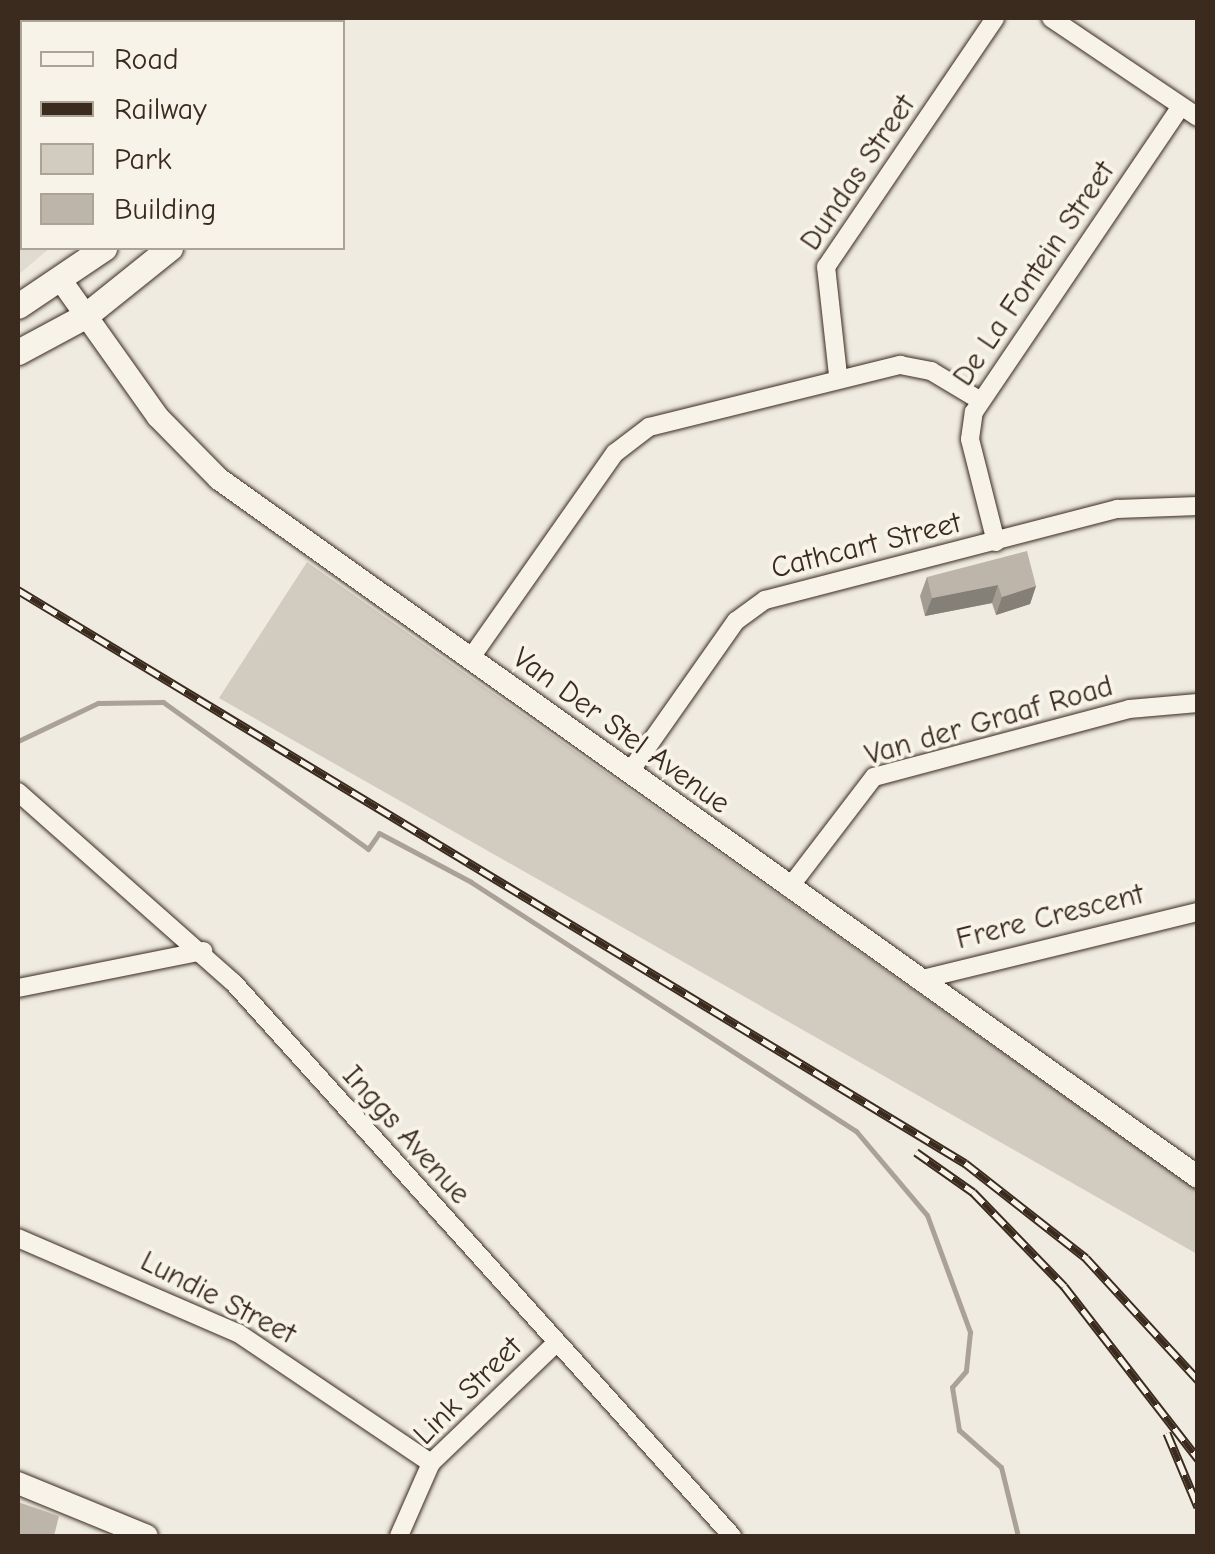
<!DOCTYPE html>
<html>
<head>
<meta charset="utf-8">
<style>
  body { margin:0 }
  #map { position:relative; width:1215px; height:1554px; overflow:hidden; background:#efebe0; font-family:"Comic Neue",sans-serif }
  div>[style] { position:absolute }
  .built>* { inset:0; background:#e0dbd0 }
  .green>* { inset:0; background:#d1cbc0 }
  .stream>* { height:5px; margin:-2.5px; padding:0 2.5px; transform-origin:2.5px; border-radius:2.5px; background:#aaa296 }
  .roads { filter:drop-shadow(0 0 2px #3b2a1e) drop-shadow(0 0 2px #3b2a1e) }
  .minor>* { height:18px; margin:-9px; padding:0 9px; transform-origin:9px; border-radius:9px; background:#f7f3e8 }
  .tertiary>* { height:22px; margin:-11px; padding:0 11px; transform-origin:11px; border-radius:11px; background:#f7f3e8 }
  .secondary>* { height:25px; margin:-12.5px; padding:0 12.5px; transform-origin:12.5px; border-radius:12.5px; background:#f7f3e8 }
  .rail>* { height:9px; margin-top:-4.5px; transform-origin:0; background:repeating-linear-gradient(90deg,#f7f3e8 0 15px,#3b2a1e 0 30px); box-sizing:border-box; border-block:2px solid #3b2a1e }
  .wall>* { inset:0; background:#a39c92 }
  .shaded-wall>* { inset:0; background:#847f77 }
  .building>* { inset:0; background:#bdb5aa }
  span { translate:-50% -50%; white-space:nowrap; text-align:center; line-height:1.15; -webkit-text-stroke:8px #f7f3e8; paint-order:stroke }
  .street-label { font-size:30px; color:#3b2a1e }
  .frame { position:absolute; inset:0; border:20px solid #3b2a1e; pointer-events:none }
  .legend { position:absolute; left:20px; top:20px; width:325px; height:230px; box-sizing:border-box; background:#f7f3e8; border:2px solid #aca397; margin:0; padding:12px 18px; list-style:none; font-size:30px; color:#3b2a1e }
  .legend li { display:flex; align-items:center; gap:20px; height:50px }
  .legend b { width:50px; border:2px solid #aca397 }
</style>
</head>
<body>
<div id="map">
  <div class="built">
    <i style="clip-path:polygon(18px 18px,246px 18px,22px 22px,22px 248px,50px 248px,18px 275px)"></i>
  </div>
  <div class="green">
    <i style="clip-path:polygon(307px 562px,1197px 1190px,1197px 1254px,219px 698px)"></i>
  </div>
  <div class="stream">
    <i style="left:18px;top:741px;width:89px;rotate:-25.4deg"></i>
    <i style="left:98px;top:703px;width:65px;rotate:-0.9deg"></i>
    <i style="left:163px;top:702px;width:252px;rotate:35.6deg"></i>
    <i style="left:368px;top:849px;width:19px;rotate:-55deg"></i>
    <i style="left:379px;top:833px;width:104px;rotate:28deg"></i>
    <i style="left:471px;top:882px;width:459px;rotate:32.9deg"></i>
    <i style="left:856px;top:1131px;width:110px;rotate:49.8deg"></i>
    <i style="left:927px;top:1215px;width:125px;rotate:69.8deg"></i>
    <i style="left:970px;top:1332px;width:39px;rotate:96deg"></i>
    <i style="left:966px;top:1371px;width:21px;rotate:131deg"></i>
    <i style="left:952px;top:1387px;width:44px;rotate:80.8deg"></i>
    <i style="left:959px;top:1430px;width:56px;rotate:41.4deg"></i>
    <i style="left:1001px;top:1467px;width:71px;rotate:76.2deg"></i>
  </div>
  <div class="roads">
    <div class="minor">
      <i style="left:1051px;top:18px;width:177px;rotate:34deg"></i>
      <i style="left:838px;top:375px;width:109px;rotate:-96.3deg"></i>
      <i style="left:826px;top:267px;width:301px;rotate:-55.8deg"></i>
      <i style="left:996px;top:542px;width:106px;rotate:-104.2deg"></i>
      <i style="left:970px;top:439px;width:27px;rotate:-82deg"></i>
      <i style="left:974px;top:412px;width:369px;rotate:-55.9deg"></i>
      <i style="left:470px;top:659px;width:252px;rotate:-54.9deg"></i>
      <i style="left:615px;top:453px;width:43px;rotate:-37.4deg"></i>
      <i style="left:649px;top:427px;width:259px;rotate:-13.9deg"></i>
      <i style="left:900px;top:365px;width:32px;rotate:11deg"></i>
      <i style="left:931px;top:371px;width:58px;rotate:31deg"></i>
      <i style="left:629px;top:773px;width:186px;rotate:-54.9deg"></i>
      <i style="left:736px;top:621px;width:36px;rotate:-36deg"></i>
      <i style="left:765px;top:600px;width:364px;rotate:-14.5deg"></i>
      <i style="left:1117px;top:509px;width:81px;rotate:-2.1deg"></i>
      <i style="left:18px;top:792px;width:287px;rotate:41.5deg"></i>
      <i style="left:233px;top:982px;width:746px;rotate:47.99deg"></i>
      <i style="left:789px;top:888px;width:140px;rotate:-52.6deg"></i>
      <i style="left:874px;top:777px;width:264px;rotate:-14.9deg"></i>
      <i style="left:1129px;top:709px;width:69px;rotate:-5deg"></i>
      <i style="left:918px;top:980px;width:288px;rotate:-13.7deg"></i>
      <i style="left:18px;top:988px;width:189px;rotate:-11.3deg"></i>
      <i style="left:18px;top:1238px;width:240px;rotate:23.4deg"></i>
      <i style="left:238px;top:1333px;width:233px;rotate:34deg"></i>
      <i style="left:399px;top:1536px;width:80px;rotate:-66.3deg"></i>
      <i style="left:431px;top:1463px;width:173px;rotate:-43.8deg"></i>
    </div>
    <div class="tertiary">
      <i style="left:60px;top:279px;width:169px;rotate:54.6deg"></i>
      <i style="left:158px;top:417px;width:87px;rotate:45.5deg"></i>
      <i style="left:219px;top:479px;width:1202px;rotate:35.49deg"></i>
      <i style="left:18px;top:1483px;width:139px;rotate:22.3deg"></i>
    </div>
    <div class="secondary">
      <i style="left:277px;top:22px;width:4px;rotate:-63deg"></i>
      <i style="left:324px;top:22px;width:4px;rotate:-63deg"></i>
      <i style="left:18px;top:306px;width:104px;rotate:-34deg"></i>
      <i style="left:18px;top:352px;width:76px;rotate:-28.2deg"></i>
      <i style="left:85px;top:316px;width:109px;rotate:-38.7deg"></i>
    </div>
  </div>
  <div class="rail">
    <i style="left:18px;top:590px;width:1107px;rotate:31.18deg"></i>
    <i style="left:965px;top:1163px;width:154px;rotate:38.1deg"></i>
    <i style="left:1086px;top:1258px;width:166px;rotate:47.4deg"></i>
    <i style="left:916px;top:1152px;width:70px;rotate:35.1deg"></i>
    <i style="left:973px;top:1192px;width:131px;rotate:45.9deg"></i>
    <i style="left:1064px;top:1286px;width:219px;rotate:52.2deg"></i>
    <i style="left:1167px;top:1433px;width:80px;rotate:67.3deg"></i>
  </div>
  <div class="wall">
    <i style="clip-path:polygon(18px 18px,227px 18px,219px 22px,57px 22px,18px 45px)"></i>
    <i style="clip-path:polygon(927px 577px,1036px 586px,1030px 604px,996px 615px,992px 603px,925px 616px,920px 596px)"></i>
  </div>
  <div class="shaded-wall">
    <i style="clip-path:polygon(40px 18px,58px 18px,55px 22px,31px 22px)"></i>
    <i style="clip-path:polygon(204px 18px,227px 18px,219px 22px,195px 22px)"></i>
    <i style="clip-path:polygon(22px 28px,22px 42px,18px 45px,18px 31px)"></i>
    <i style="clip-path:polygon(998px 585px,992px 603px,925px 616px,932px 598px)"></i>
    <i style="clip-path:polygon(1036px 586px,1030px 604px,996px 615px,1002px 597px)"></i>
  </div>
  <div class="building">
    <i style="clip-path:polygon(18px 18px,40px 18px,31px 22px,22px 22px,22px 28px,18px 31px)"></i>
    <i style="clip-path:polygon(72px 18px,204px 18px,195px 22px,75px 22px)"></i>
    <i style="clip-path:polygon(1027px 551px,1036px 586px,1002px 597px,998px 585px,932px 598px,927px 577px)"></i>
    <i style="clip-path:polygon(18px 1502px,59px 1516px,54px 1536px,18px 1536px)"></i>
  </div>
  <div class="street-label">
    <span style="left:858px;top:173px;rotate:-56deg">Dundas Street</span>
    <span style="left:1034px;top:274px;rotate:-56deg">De La Fontein Street</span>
    <span style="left:866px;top:546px;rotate:-14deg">Cathcart Street</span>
    <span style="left:989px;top:721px;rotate:-16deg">Van der Graaf Road</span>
    <span style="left:621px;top:731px;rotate:36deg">Van Der Stel Avenue</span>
    <span style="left:1050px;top:917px;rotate:-14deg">Frere Crescent</span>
    <span style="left:406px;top:1135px;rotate:48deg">Inggs Avenue</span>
    <span style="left:218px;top:1298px;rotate:27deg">Lundie Street</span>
    <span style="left:468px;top:1391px;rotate:-45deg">Link Street</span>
  </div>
  <div class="frame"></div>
  <ul class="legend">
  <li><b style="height:12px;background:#f7f3e8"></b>Road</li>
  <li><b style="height:12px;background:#3b2a1e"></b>Railway</li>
  <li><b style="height:28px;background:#d1cbc0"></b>Park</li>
  <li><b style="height:28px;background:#bdb5aa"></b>Building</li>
  </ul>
</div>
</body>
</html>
